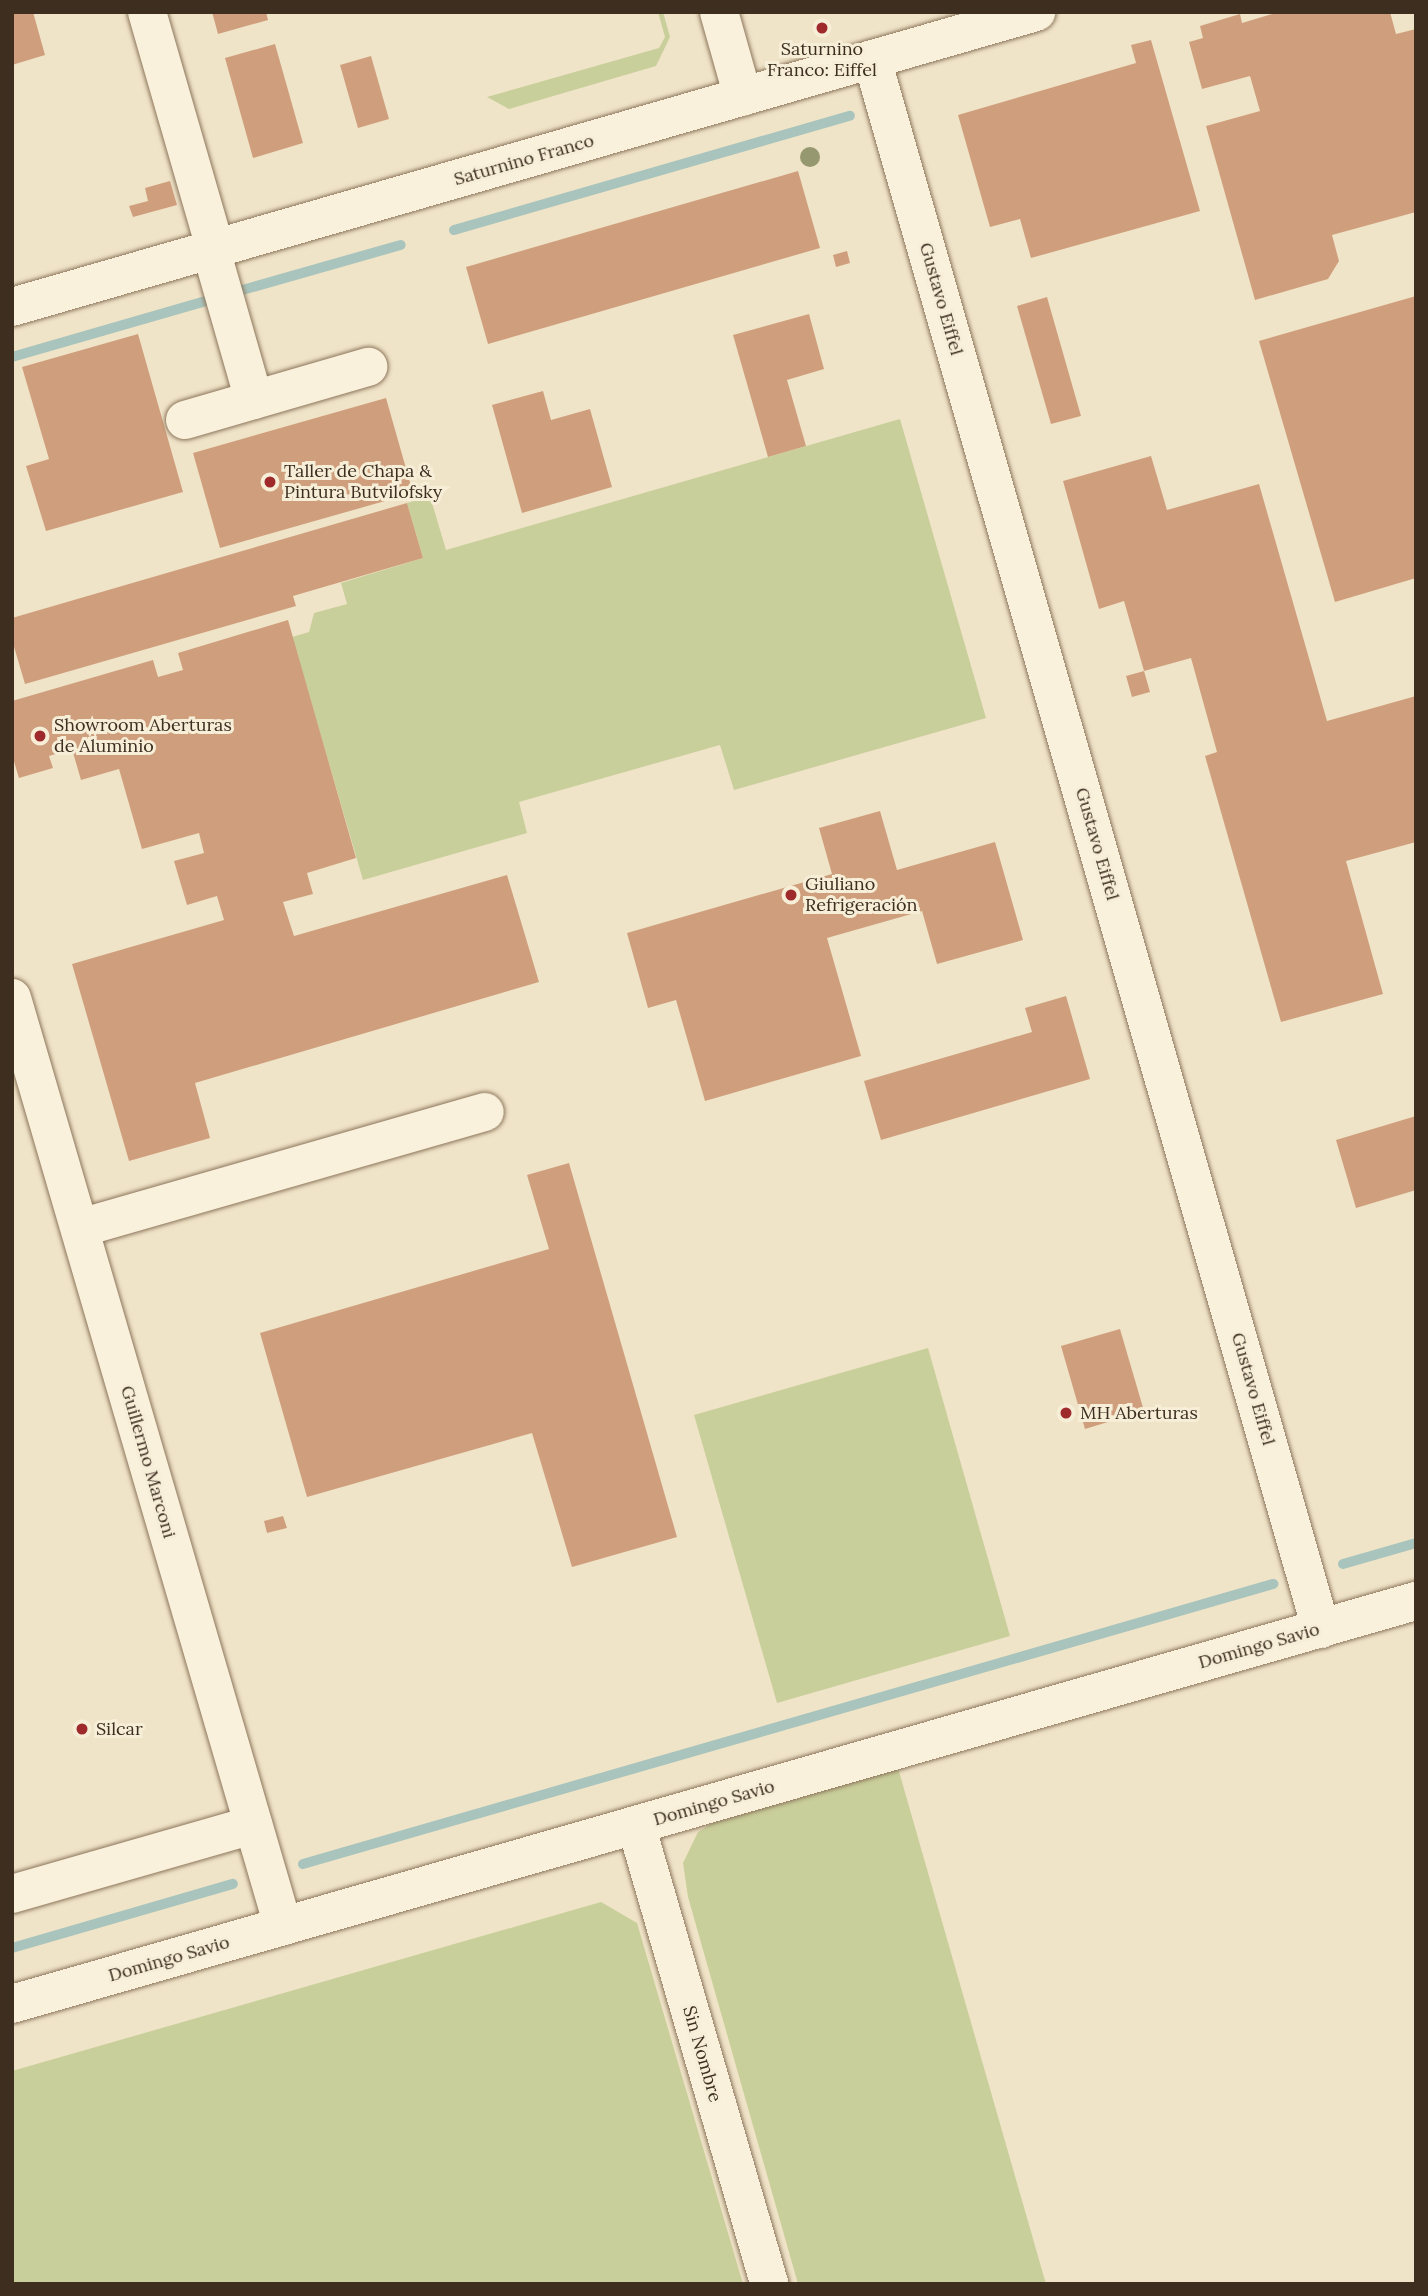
<!DOCTYPE html>
<html>
<head>
<meta charset="utf-8">
<style>
  body { margin:0 }
  #map { position:relative; width:1428px; height:2296px; overflow:hidden; background:#f0e4c8; font-family:Lora,serif }
  div>[style] { position:absolute }
  .green>* { inset:0; background:#c9cf9b }
  .stream>* { height:10px; margin:-5px; padding:0 5px; transform-origin:5px; border-radius:5px; background:#a9c4bc }
  .building>* { inset:0; background:#cf9f7d }
  .roads { filter:drop-shadow(0 0 2px #8d765c) drop-shadow(0 0 2px #8d765c) }
  .minor>* { height:38px; margin:-19px; padding:0 19px; transform-origin:19px; border-radius:19px; background:#faf1dc }
  .trees>* { width:20px; height:20px; margin:-10px; border-radius:50%; background:#96986f }
  .dots>* { width:19px; height:19px; translate:-50% -50%; box-sizing:border-box; border:4px solid #f7eed8; border-radius:50% }
  span { translate:-50% -50%; white-space:nowrap; text-align:center; line-height:1.15; -webkit-text-stroke:6px #f7eed8; paint-order:stroke }
  .poi-label { font-size:18px; color:#3d2e20 }
  .left { translate:0 -50%; text-align:left }
  .street-label { font-size:18px; color:#3d2e20 }
  .frame { position:absolute; inset:0; border:14px solid #3d2e20; pointer-events:none }
</style>
</head>
<body>
<div id="map">
  <div class="green">
    <i style="clip-path:polygon(658px 12px,663px 12px,670px 37px,656px 66px,509px 109px,487px 97px,659px 48px,665px 37px)"></i>
    <i style="clip-path:polygon(900px 419px,986px 718px,734px 790px,720px 745px,519px 802px,527px 833px,363px 880px,292px 637px,309px 632px,314px 613px,347px 604px,341px 583px,423px 558px,407px 503px,430px 496px,446px 550px)"></i>
    <i style="clip-path:polygon(928px 1348px,1010px 1636px,777px 1703px,694px 1415px)"></i>
    <i style="clip-path:polygon(898px 1768px,1046px 2284px,798px 2284px,688px 1897px,683px 1863px,698px 1832px,714px 1822px)"></i>
    <i style="clip-path:polygon(601px 1902px,637px 1923px,743px 2284px,12px 2284px,12px 2071px)"></i>
  </div>
  <div class="stream">
    <i style="left:454px;top:230px;width:412px;rotate:-16.1deg"></i>
    <i style="left:239px;top:291px;width:168px;rotate:-15.9deg"></i>
    <i style="left:12px;top:357px;width:205px;rotate:-16.1deg"></i>
    <i style="left:1343px;top:1564px;width:76px;rotate:-16deg"></i>
    <i style="left:303px;top:1864px;width:1010px;rotate:-16.1deg"></i>
    <i style="left:12px;top:1948px;width:230px;rotate:-16.2deg"></i>
  </div>
  <div class="building">
    <i style="clip-path:polygon(12px 12px,33px 12px,45px 55px,12px 65px)"></i>
    <i style="clip-path:polygon(212px 12px,266px 12px,268px 20px,218px 34px)"></i>
    <i style="clip-path:polygon(1279px 12px,1390px 12px,1396px 34px,1416px 29px,1416px 212px,1332px 235px,1339px 261px,1328px 279px,1255px 300px,1206px 126px,1260px 111px,1250px 76px,1202px 89px,1189px 42px,1203px 38px,1200px 26px,1240px 14px,1242px 23px)"></i>
    <i style="clip-path:polygon(1151px 40px,1200px 211px,1031px 258px,1020px 219px,990px 227px,958px 115px,1136px 63px,1131px 45px)"></i>
    <i style="clip-path:polygon(275px 44px,303px 143px,253px 158px,225px 58px)"></i>
    <i style="clip-path:polygon(371px 56px,389px 119px,358px 128px,340px 65px)"></i>
    <i style="clip-path:polygon(798px 171px,820px 248px,488px 344px,466px 267px)"></i>
    <i style="clip-path:polygon(170px 181px,177px 205px,133px 217px,129px 206px,148px 201px,145px 188px)"></i>
    <i style="clip-path:polygon(847px 251px,850px 263px,836px 267px,833px 255px)"></i>
    <i style="clip-path:polygon(1416px 296px,1416px 578px,1335px 602px,1259px 341px)"></i>
    <i style="clip-path:polygon(1047px 297px,1081px 416px,1051px 424px,1017px 306px)"></i>
    <i style="clip-path:polygon(809px 314px,824px 369px,787px 380px,806px 446px,768px 457px,733px 335px)"></i>
    <i style="clip-path:polygon(138px 334px,183px 492px,46px 531px,26px 466px,49px 459px,22px 367px)"></i>
    <i style="clip-path:polygon(543px 391px,551px 420px,590px 409px,612px 487px,522px 513px,492px 405px)"></i>
    <i style="clip-path:polygon(386px 398px,413px 493px,220px 548px,193px 453px)"></i>
    <i style="clip-path:polygon(1151px 456px,1167px 510px,1259px 484px,1327px 721px,1416px 696px,1416px 842px,1346px 861px,1383px 994px,1281px 1022px,1205px 756px,1217px 752px,1191px 658px,1144px 671px,1150px 692px,1132px 697px,1126px 676px,1144px 671px,1124px 601px,1099px 609px,1063px 481px)"></i>
    <i style="clip-path:polygon(407px 503px,423px 558px,293px 596px,296px 606px,25px 684px,12px 640px,12px 618px)"></i>
    <i style="clip-path:polygon(288px 620px,356px 858px,307px 873px,313px 894px,283px 902px,294px 936px,507px 875px,539px 982px,195px 1083px,210px 1138px,129px 1161px,72px 964px,224px 920px,217px 896px,187px 905px,174px 861px,204px 853px,199px 833px,142px 849px,119px 769px,81px 780px,72px 749px,49px 756px,53px 768px,19px 778px,12px 755px,12px 701px,153px 660px,158px 677px,183px 670px,178px 653px)"></i>
    <i style="clip-path:polygon(880px 811px,897px 870px,995px 842px,1023px 940px,937px 964px,922px 911px,827px 938px,861px 1056px,705px 1101px,676px 1000px,648px 1008px,627px 933px,832px 874px,819px 828px)"></i>
    <i style="clip-path:polygon(1066px 996px,1090px 1079px,881px 1140px,864px 1081px,1032px 1032px,1025px 1008px)"></i>
    <i style="clip-path:polygon(1416px 1116px,1416px 1190px,1356px 1208px,1336px 1140px)"></i>
    <i style="clip-path:polygon(569px 1163px,677px 1537px,572px 1567px,532px 1433px,307px 1497px,260px 1333px,549px 1249px,527px 1175px)"></i>
    <i style="clip-path:polygon(1120px 1329px,1144px 1411px,1085px 1429px,1061px 1346px)"></i>
    <i style="clip-path:polygon(283px 1516px,287px 1528px,267px 1533px,264px 1521px)"></i>
  </div>
  <div class="roads">
    <div class="minor">
      <i style="left:147px;top:12px;width:246px;rotate:73.9deg"></i>
      <i style="left:719px;top:12px;width:88px;rotate:74.2deg"></i>
      <i style="left:872px;top:59px;width:1633px;rotate:74.04deg"></i>
      <i style="left:211px;top:250px;width:156px;rotate:74deg"></i>
      <i style="left:12px;top:307px;width:1066px;rotate:-16.07deg"></i>
      <i style="left:185px;top:420px;width:191px;rotate:-16.2deg"></i>
      <i style="left:12px;top:998px;width:967px;rotate:73.72deg"></i>
      <i style="left:80px;top:1228px;width:421px;rotate:-16deg"></i>
      <i style="left:636px;top:1825px;width:478px;rotate:73.8deg"></i>
      <i style="left:12px;top:1894px;width:251px;rotate:-16deg"></i>
      <i style="left:12px;top:2004px;width:1461px;rotate:-16.02deg"></i>
    </div>
  </div>
  <div class="trees">
    <i style="left:810px;top:157px"></i>
  </div>
  <div class="dots">
    <i style="left:822px;top:28px;background:#9e2a2b"></i>
    <i style="left:270px;top:482px;background:#9e2a2b"></i>
    <i style="left:40px;top:736px;background:#9e2a2b"></i>
    <i style="left:791px;top:895px;background:#9e2a2b"></i>
    <i style="left:1066px;top:1413px;background:#9e2a2b"></i>
    <i style="left:82px;top:1729px;background:#9e2a2b"></i>
  </div>
  <div class="poi-label">
    <span style="left:822px;top:60px">Saturnino<br>Franco: Eiffel</span>
    <span class="left" style="left:284px;top:482px">Taller de Chapa &amp;<br>Pintura Butvilofsky</span>
    <span class="left" style="left:54px;top:736px">Showroom Aberturas<br>de Aluminio</span>
    <span class="left" style="left:805px;top:895px">Giuliano<br>Refrigeración</span>
    <span class="left" style="left:1080px;top:1413px">MH Aberturas</span>
    <span class="left" style="left:96px;top:1729px">Silcar</span>
  </div>
  <div class="street-label">
    <span style="left:524px;top:160px;rotate:-16deg">Saturnino Franco</span>
    <span style="left:941px;top:299px;rotate:74deg">Gustavo Eiffel</span>
    <span style="left:1097px;top:844px;rotate:74deg">Gustavo Eiffel</span>
    <span style="left:1253px;top:1389px;rotate:74deg">Gustavo Eiffel</span>
    <span style="left:148px;top:1462px;rotate:74deg">Guillermo Marconi</span>
    <span style="left:1259px;top:1646px;rotate:-16deg">Domingo Savio</span>
    <span style="left:714px;top:1803px;rotate:-16deg">Domingo Savio</span>
    <span style="left:169px;top:1959px;rotate:-16deg">Domingo Savio</span>
    <span style="left:702px;top:2054px;rotate:74deg">Sin Nombre</span>
  </div>
  <div class="frame"></div>
</div>
</body>
</html>
